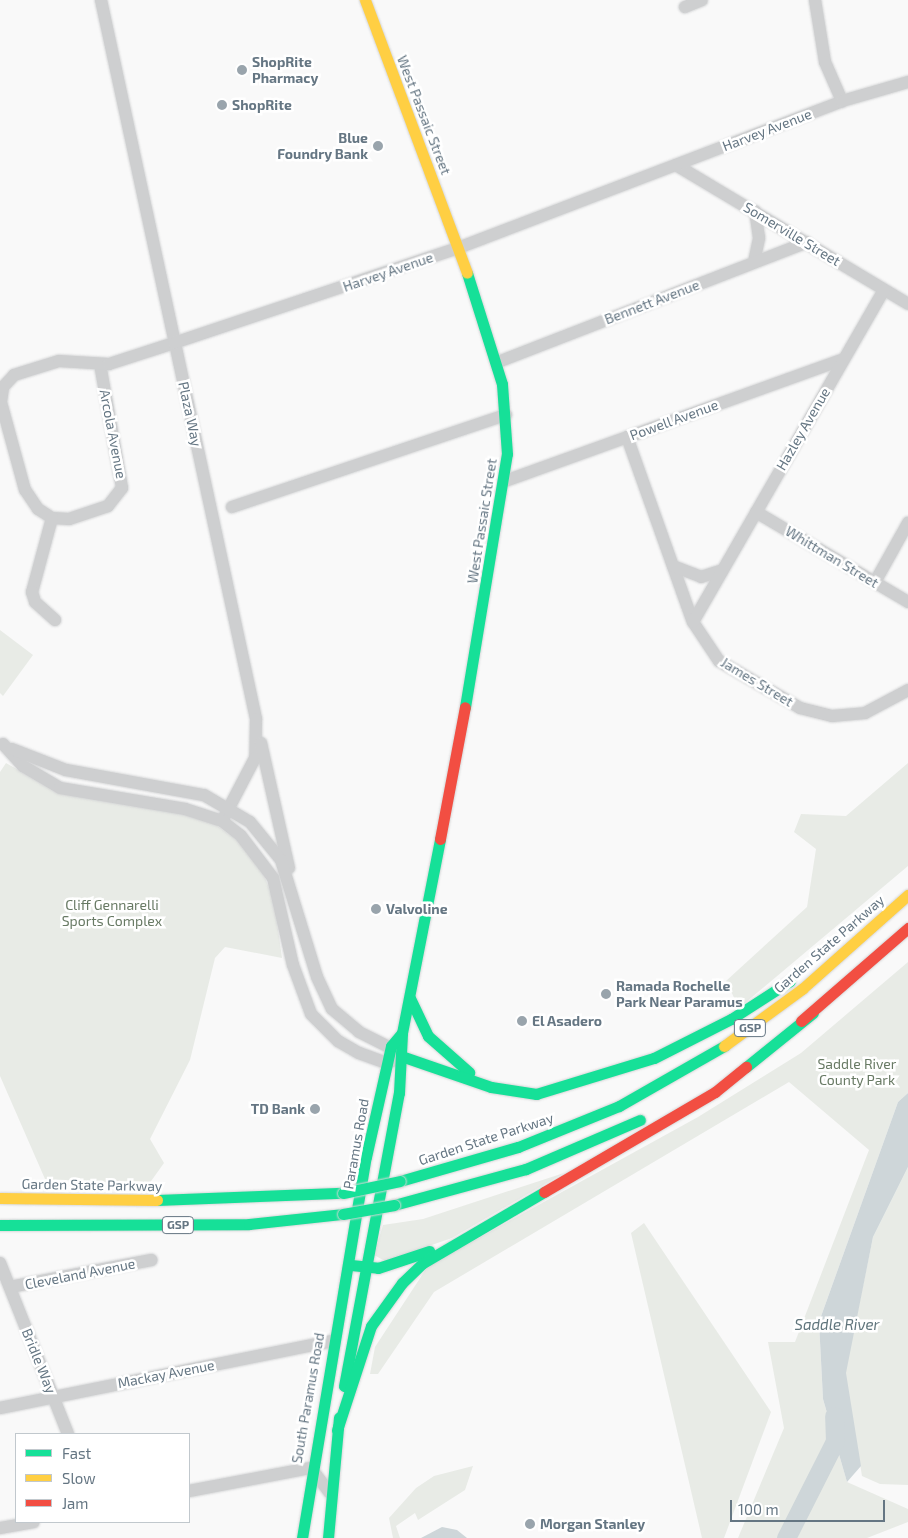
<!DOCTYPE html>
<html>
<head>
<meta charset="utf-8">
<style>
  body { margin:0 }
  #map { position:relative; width:908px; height:1538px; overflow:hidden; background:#f9f9f9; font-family:"Exo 2",sans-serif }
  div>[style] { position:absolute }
  .green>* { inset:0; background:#e8ebe6 }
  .water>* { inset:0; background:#ced6d9 }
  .river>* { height:19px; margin:-9.5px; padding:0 9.5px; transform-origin:9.5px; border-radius:9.5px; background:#ced6d9 }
  .roads { filter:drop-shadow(0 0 1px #d5d6d7) drop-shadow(0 0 1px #d5d6d7) }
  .street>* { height:12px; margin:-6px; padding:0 6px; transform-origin:6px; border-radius:6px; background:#cecfd0 }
  .fast>* { height:11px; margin:-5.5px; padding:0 5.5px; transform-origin:5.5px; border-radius:5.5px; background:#16e098 }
  .slow>* { height:11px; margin:-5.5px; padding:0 5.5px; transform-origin:5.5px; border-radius:5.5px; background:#ffcf43 }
  .jam>* { height:11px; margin:-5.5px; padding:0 5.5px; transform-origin:5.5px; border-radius:5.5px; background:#f24e42 }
  .bridges { filter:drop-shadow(0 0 1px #d5d6d6) drop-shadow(0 0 1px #d5d6d6) }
  .fast-bridge>* { height:11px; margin:-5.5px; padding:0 5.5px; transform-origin:5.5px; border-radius:5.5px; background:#16e098 }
  .dots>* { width:14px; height:14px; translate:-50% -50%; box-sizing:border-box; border:2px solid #fff; border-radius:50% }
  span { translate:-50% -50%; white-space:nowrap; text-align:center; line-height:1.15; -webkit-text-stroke:5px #fff; paint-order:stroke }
  .shield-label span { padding:1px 4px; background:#fff; border:1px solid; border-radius:4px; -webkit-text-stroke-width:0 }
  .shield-label { font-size:12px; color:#657683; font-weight:700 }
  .poi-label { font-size:14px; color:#657683; font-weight:700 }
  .left { translate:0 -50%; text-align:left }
  .right { translate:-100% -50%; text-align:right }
  .street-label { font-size:14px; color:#657683 }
  .park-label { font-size:14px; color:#687a64 }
  .water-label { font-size:15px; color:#60757c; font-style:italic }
  .legend { position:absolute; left:15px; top:1433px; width:175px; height:90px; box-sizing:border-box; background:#fff; border:1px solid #c1c8cd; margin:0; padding:6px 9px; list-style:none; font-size:15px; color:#657683 }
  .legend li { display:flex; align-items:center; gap:10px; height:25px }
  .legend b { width:25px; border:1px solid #c1c8cd }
  .scale { position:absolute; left:730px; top:1500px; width:155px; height:22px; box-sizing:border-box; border:2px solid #657683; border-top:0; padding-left:6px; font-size:15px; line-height:18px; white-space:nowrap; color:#657683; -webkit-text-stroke:4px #fff; paint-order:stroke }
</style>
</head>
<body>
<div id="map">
  <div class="green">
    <i style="clip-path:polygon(0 630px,33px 655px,3px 696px,0 693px)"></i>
    <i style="clip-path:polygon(6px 763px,59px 793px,182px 811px,216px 825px,241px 843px,262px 870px,274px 901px,282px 958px,225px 947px,215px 958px,190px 1060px,150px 1139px,164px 1163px,149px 1184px,45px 1179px,0 1076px,0 772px)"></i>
    <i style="clip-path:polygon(908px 763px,908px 866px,739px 1008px,726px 981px,807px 907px,816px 849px,794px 832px,801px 814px,846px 816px)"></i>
    <i style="clip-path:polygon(908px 962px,908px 1093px,898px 1102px,819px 1322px,823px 1399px,847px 1482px,908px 1509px,908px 1522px,867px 1538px,738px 1538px,784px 1428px,768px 1342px,795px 1342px,869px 1150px,789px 1082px,434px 1292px,378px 1374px,370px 1374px,375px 1347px,428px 1266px,698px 1117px,801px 1053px)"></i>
    <i style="clip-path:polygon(908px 1167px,908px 1485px,880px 1484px,862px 1476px,845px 1373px,873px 1237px)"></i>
    <i style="clip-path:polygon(564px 1173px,452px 1238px,385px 1261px,374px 1255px,383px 1225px,423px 1219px)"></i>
    <i style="clip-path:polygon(644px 1223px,771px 1412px,724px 1538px,702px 1538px,631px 1233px)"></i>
    <i style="clip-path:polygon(473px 1466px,465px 1490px,418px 1520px,415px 1513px,396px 1526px,400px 1538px,393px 1538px,389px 1518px,416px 1488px,434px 1476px)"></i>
  </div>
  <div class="water">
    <i style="clip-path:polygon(908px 1093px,908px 1167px,873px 1237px,846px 1373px,861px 1466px,847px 1482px,823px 1399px,819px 1322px,898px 1102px)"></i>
    <i style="clip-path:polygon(442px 1527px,457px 1530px,467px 1538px,421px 1538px)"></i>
  </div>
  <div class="river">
    <i style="left:786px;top:1538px;width:109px;rotate:-63.2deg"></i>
    <i style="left:835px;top:1441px;width:25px;rotate:-92deg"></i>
  </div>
  <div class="roads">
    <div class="street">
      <i style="left:101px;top:0;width:736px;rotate:77.83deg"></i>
      <i style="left:256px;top:719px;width:39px;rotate:91deg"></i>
      <i style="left:255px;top:758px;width:71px;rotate:117.6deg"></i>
      <i style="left:815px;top:0;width:63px;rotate:80.8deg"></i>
      <i style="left:825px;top:62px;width:43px;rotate:66.4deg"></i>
      <i style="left:685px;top:7px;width:18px;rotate:-22deg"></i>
      <i style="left:676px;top:165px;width:270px;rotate:30.9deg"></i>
      <i style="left:754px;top:262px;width:25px;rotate:-78deg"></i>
      <i style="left:759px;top:238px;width:27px;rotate:-98deg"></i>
      <i style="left:498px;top:362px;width:331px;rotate:-21.2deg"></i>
      <i style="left:100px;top:364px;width:126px;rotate:79.9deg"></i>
      <i style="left:122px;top:488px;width:23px;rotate:128deg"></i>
      <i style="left:108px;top:506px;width:41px;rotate:161.6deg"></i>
      <i style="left:69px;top:519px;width:17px;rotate:-177deg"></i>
      <i style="left:52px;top:518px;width:17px;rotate:-147deg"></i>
      <i style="left:38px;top:509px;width:23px;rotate:-124deg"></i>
      <i style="left:25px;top:490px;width:91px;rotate:-105.3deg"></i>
      <i style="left:1px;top:402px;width:15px;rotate:-82deg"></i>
      <i style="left:3px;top:387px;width:16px;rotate:-47deg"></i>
      <i style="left:14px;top:375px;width:47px;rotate:-17.3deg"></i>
      <i style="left:59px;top:361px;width:50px;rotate:3.4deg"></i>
      <i style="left:109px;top:364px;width:68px;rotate:-17.9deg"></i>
      <i style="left:174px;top:343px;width:299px;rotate:-18.5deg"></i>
      <i style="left:458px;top:248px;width:411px;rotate:-20.9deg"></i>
      <i style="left:842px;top:101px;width:69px;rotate:-16.1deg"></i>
      <i style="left:627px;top:437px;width:196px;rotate:70.4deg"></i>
      <i style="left:693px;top:622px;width:47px;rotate:56.3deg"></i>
      <i style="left:719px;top:661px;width:94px;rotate:30.1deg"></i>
      <i style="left:800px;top:708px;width:33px;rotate:14deg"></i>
      <i style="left:832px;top:716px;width:33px;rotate:-5deg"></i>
      <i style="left:865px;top:713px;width:49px;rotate:-28.1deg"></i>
      <i style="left:505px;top:481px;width:359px;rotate:-19.8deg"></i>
      <i style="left:232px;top:507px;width:289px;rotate:-18.6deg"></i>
      <i style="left:756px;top:512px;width:177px;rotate:30.6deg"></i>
      <i style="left:52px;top:518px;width:77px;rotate:105.1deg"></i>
      <i style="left:32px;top:592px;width:10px;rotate:73deg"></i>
      <i style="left:35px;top:602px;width:27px;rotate:42deg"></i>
      <i style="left:673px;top:566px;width:30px;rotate:21deg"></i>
      <i style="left:701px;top:577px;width:23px;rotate:-18deg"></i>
      <i style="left:875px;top:582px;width:68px;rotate:-60.8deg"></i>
      <i style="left:693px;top:622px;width:383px;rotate:-60.1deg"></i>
      <i style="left:261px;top:743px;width:128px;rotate:77.4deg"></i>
      <i style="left:3px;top:744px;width:30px;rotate:48deg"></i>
      <i style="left:23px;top:766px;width:43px;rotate:30.7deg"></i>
      <i style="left:60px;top:788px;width:127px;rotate:9.5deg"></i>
      <i style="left:185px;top:809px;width:39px;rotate:18deg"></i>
      <i style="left:222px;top:821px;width:24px;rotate:38deg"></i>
      <i style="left:241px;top:836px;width:53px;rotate:52.7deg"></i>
      <i style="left:273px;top:878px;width:89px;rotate:77.1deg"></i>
      <i style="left:293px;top:965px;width:52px;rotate:69.8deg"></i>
      <i style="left:311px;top:1014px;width:38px;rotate:45deg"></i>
      <i style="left:338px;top:1041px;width:24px;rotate:30deg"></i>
      <i style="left:359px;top:1053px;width:30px;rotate:20deg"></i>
      <i style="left:387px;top:1063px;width:9px;rotate:-21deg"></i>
      <i style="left:12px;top:749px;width:58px;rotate:21.3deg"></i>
      <i style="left:66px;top:770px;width:140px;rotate:10.3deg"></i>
      <i style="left:204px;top:795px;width:53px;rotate:30.4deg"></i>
      <i style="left:250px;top:822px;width:49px;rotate:50.8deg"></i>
      <i style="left:281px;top:860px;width:122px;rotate:72.9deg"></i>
      <i style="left:317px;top:977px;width:35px;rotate:65deg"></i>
      <i style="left:332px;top:1009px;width:35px;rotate:40deg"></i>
      <i style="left:359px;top:1032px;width:42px;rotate:26.6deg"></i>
      <i style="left:0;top:1263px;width:184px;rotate:68.3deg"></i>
      <i style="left:10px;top:1287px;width:144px;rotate:-10.8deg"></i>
      <i style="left:0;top:1408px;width:339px;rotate:-11.4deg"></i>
      <i style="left:189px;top:1491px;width:124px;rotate:-10.7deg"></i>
      <i style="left:311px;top:1468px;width:31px;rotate:53deg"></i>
      <i style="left:0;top:1528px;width:34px;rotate:-10deg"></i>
    </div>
    <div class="fast">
      <i style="left:465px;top:707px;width:256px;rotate:-80.6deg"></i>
      <i style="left:507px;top:454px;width:70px;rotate:-94.1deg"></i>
      <i style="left:502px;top:384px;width:116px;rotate:-107.5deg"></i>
      <i style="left:410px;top:998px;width:42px;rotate:64.7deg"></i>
      <i style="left:428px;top:1036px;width:55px;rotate:41.3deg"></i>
      <i style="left:404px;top:1057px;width:92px;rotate:19deg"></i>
      <i style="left:491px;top:1087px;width:46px;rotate:8.8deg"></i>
      <i style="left:536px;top:1094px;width:123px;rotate:-17deg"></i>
      <i style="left:654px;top:1058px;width:86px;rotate:-26.9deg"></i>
      <i style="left:731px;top:1019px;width:70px;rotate:-32.8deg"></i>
      <i style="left:746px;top:1067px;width:86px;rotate:-38.9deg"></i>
      <i style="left:400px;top:1181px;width:123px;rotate:-16.1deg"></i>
      <i style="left:518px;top:1147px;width:109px;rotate:-22.1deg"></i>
      <i style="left:619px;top:1106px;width:121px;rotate:-29.7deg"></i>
      <i style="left:157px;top:1200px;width:186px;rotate:-2.2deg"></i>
      <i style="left:394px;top:1205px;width:137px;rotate:-15.3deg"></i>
      <i style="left:526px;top:1169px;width:124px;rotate:-23.3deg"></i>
      <i style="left:0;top:1225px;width:249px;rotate:-0.2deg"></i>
      <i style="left:249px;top:1224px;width:95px;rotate:-6.1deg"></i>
      <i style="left:351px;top:1265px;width:27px;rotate:6deg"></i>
      <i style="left:378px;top:1268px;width:54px;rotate:-18.4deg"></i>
      <i style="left:344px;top:1386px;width:298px;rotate:-79.4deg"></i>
      <i style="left:399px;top:1093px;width:60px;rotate:-87.1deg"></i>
      <i style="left:402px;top:1033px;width:198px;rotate:-78.9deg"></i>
      <i style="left:337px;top:1430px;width:109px;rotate:-71.9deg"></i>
      <i style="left:371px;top:1326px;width:53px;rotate:-54.2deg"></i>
      <i style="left:402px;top:1283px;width:29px;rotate:-44deg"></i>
      <i style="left:423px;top:1263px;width:140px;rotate:-30.4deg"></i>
      <i style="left:302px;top:1538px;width:386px;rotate:-80.5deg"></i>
      <i style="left:366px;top:1157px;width:114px;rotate:-77.3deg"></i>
      <i style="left:391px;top:1046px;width:17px;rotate:-50deg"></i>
      <i style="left:328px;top:1538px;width:121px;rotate:-84.8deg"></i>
    </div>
    <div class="slow">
      <i style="left:365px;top:0;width:291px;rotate:69.5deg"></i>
      <i style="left:724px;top:1046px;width:97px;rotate:-36.2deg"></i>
      <i style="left:802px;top:989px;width:142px;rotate:-41.6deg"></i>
      <i style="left:0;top:1198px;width:157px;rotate:0.7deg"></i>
    </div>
    <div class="jam">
      <i style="left:440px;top:839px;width:134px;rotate:-79.3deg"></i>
      <i style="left:801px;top:1021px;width:142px;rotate:-41deg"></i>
      <i style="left:544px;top:1192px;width:198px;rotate:-30.3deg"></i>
      <i style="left:715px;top:1092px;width:40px;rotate:-39deg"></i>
    </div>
  </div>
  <div class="bridges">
    <div class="fast-bridge">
      <i style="left:343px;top:1193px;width:58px;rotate:-11.9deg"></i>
      <i style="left:343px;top:1214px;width:52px;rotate:-10deg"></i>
    </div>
  </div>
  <div class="dots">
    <i style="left:242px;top:70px;background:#99a4ac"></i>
    <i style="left:222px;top:105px;background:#99a4ac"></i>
    <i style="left:378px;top:146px;background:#99a4ac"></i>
    <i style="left:376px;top:909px;background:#99a4ac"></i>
    <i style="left:606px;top:994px;background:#99a4ac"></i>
    <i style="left:522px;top:1021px;background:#99a4ac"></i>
    <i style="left:315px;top:1109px;background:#99a4ac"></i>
    <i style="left:530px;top:1524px;background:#99a4ac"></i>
  </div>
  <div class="shield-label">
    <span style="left:750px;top:1028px">GSP</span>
    <span style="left:178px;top:1225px">GSP</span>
  </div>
  <div class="poi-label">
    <span class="left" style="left:252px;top:70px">ShopRite<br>Pharmacy</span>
    <span class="left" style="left:232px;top:105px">ShopRite</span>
    <span class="right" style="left:368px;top:146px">Blue<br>Foundry Bank</span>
    <span class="left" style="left:386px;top:909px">Valvoline</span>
    <span class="left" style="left:616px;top:994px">Ramada Rochelle<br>Park Near Paramus</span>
    <span class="left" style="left:532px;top:1021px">El Asadero</span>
    <span class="right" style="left:305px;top:1109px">TD Bank</span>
    <span class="left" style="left:540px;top:1524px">Morgan Stanley</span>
  </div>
  <div class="street-label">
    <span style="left:424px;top:115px;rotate:69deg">West Passaic Street</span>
    <span style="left:767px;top:130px;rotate:-21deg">Harvey Avenue</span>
    <span style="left:792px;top:234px;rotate:31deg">Somerville Street</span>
    <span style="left:388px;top:272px;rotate:-19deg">Harvey Avenue</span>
    <span style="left:652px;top:302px;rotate:-21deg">Bennett Avenue</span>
    <span style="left:190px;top:414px;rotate:78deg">Plaza Way</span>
    <span style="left:674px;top:420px;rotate:-20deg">Powell Avenue</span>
    <span style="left:803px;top:429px;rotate:-60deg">Hazley Avenue</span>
    <span style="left:113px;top:434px;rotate:79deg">Arcola Avenue</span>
    <span style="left:482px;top:521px;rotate:-81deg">West Passaic Street</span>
    <span style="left:832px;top:557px;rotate:31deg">Whittman Street</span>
    <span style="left:757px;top:682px;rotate:31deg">James Street</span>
    <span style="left:829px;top:944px;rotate:-41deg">Garden State Parkway</span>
    <span style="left:486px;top:1139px;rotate:-18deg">Garden State Parkway</span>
    <span style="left:356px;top:1144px;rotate:-80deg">Paramus Road</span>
    <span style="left:92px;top:1185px;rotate:1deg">Garden State Parkway</span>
    <span style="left:80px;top:1274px;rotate:-11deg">Cleveland Avenue</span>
    <span style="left:39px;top:1361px;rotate:68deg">Bridle Way</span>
    <span style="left:166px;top:1374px;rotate:-11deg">Mackay Avenue</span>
    <span style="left:308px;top:1398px;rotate:-80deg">South Paramus Road</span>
  </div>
  <div class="park-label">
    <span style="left:112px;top:913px">Cliff Gennarelli<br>Sports Complex</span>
    <span style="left:857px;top:1072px">Saddle River<br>County Park</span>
  </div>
  <div class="water-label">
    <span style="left:837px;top:1325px">Saddle River</span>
  </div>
  <ul class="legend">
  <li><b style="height:6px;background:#16e098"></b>Fast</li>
  <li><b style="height:6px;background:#ffcf43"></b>Slow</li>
  <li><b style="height:6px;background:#f24e42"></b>Jam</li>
  </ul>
  <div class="scale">100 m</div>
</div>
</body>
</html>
